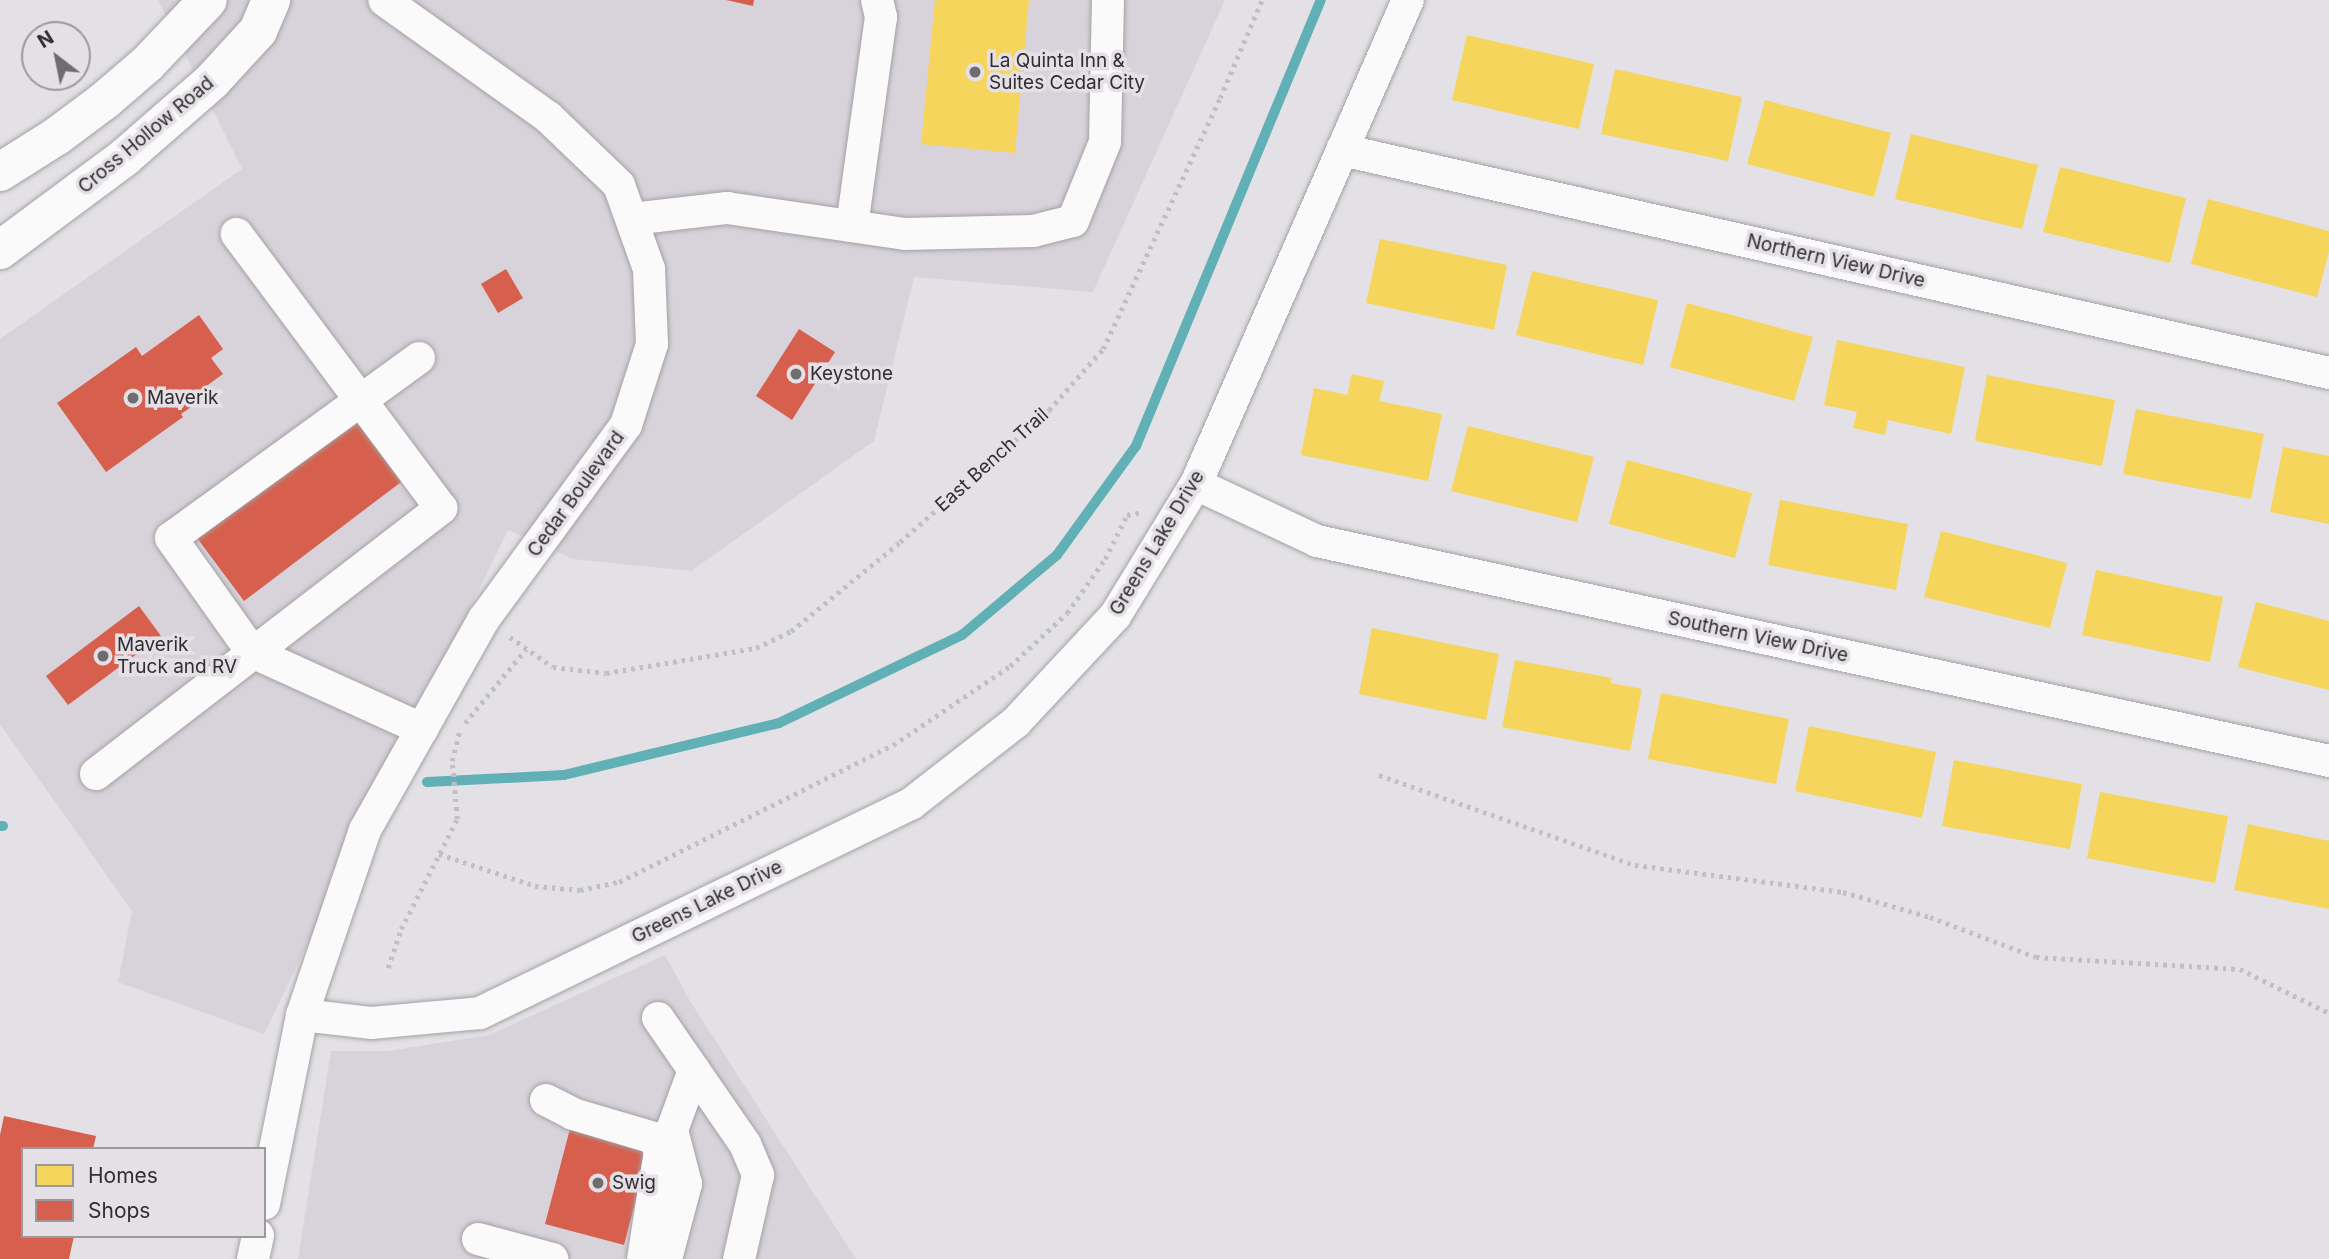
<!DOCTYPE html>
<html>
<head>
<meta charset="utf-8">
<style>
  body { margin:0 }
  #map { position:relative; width:2329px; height:1259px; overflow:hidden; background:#e3e1e5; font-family:Inter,sans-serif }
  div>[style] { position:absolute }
  .built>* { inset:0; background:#d8d2db }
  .homes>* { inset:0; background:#f6d55c }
  .shops>* { inset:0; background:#d6604d }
  .stream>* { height:10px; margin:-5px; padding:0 5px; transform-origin:5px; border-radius:5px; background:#60b0b6 }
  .path>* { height:4.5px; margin-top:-2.25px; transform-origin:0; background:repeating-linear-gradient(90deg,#c1c0c1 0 3.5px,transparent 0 8.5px) }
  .roads { filter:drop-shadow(0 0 2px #a3a2a5) drop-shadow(0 0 2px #a3a2a5) }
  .minor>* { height:32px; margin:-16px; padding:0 16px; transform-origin:16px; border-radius:16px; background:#fbfafb }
  .major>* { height:38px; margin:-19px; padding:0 19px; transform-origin:19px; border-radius:19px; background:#fbfafb }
  .dots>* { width:19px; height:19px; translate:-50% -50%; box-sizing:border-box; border:4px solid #e4e0e6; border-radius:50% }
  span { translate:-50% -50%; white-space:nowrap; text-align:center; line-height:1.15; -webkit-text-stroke:7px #e4e0e6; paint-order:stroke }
  .poi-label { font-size:19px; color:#302e31 }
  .left { translate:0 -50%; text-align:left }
  .street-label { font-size:19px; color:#302e31 }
  .legend { position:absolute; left:21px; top:1147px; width:245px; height:91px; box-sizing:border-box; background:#e4e0e6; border:2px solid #9c999e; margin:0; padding:9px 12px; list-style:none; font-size:21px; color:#302e31 }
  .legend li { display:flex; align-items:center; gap:14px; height:35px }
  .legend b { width:35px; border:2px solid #9c999e }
  .north { position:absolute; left:21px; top:21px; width:70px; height:70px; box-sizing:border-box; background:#e4e0e6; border:2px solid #9c999e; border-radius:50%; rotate:328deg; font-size:19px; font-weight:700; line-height:28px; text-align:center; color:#302e31 }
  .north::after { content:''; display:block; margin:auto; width:24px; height:32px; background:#6f6d70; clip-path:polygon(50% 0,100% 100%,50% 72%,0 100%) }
</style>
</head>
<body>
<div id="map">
  <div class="built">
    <i style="clip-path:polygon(158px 0,1225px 0,1093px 292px,914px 277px,874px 441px,691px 571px,573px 559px,508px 530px,264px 1034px,118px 982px,132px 911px,0 724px,0 339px,242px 169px)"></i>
    <i style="clip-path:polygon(665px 955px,690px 1001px,856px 1259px,298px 1259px,331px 1051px,389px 1051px,489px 1035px)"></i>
  </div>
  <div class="homes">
    <i style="clip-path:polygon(935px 0,1029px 0,1015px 153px,921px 144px)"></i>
    <i style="clip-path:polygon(1467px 35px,1594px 64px,1579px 129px,1452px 100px)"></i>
    <i style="clip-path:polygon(1615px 69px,1742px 97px,1728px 161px,1601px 134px)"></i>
    <i style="clip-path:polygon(1765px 100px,1891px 133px,1874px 197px,1747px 164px)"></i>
    <i style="clip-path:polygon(1911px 134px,2038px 165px,2022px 229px,1895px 199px)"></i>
    <i style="clip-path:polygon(2060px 167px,2186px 198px,2170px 263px,2043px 232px)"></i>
    <i style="clip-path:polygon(2208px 199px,2329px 231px,2329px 252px,2317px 297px,2191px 264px)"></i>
    <i style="clip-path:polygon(1380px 239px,1507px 265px,1494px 330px,1366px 303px)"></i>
    <i style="clip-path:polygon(1532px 271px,1658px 300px,1643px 365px,1516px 335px)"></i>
    <i style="clip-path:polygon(1687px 303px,1813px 337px,1794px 401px,1670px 367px)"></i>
    <i style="clip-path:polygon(1837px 340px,1965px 367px,1951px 434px,1888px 420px,1885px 435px,1853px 428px,1857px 412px,1824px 405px)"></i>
    <i style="clip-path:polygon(1352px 374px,1384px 381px,1379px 401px,1442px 414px,1428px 481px,1301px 455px,1314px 388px,1347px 395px)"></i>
    <i style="clip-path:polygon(1987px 375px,2115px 400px,2102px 466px,1975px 441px)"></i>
    <i style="clip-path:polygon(2136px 409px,2264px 434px,2251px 499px,2123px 474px)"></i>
    <i style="clip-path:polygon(1468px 426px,1594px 457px,1577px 522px,1451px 491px)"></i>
    <i style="clip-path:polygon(2283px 447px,2329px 456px,2329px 524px,2270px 512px)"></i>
    <i style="clip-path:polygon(1627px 460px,1752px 493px,1735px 558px,1609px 524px)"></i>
    <i style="clip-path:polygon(1780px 500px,1908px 524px,1896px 590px,1768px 565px)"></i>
    <i style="clip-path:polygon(1941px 531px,2067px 563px,2050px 628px,1924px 597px)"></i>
    <i style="clip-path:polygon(2096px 570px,2223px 597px,2210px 662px,2082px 635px)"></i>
    <i style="clip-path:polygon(2256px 602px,2329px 621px,2329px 690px,2238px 667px)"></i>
    <i style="clip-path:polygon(1372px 628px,1499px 654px,1486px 720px,1359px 694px)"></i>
    <i style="clip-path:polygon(1515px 660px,1612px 678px,1611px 683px,1642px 689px,1630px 751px,1502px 727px)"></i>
    <i style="clip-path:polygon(1661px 693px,1789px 719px,1776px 784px,1648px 759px)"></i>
    <i style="clip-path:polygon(1809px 726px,1936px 752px,1922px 818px,1795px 791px)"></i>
    <i style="clip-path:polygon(1954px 760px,2082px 784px,2070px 849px,1942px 826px)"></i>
    <i style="clip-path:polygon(2100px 792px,2228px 816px,2215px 883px,2087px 858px)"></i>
    <i style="clip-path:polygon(2248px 824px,2329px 841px,2329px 909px,2234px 890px)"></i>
  </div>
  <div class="shops">
    <i style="clip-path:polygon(726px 0,754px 0,753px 6px)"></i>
    <i style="clip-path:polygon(506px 269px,523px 298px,498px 313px,481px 284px)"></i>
    <i style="clip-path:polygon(199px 315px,223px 349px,211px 358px,223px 374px,205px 387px,210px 394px,181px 414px,183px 417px,106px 472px,57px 403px,136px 347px,142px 356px)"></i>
    <i style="clip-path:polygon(799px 329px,835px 352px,792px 420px,756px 396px)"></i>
    <i style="clip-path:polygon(358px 416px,405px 479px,244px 601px,197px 538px)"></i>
    <i style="clip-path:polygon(139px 606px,161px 636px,68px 705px,46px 676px)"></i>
    <i style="clip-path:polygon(4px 1116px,96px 1136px,93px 1149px,23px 1149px,23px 1236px,74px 1236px,69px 1259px,0 1259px,0 1135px)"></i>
    <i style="clip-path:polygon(572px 1121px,651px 1142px,624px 1245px,545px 1224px)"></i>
  </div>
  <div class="stream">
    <i style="left:427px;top:782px;width:137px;rotate:-2.9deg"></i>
    <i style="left:564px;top:775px;width:221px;rotate:-13.6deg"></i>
    <i style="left:779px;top:723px;width:203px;rotate:-25.7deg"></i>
    <i style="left:962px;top:635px;width:124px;rotate:-40.1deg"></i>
    <i style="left:1057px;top:555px;width:135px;rotate:-54.1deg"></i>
    <i style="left:1136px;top:446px;width:483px;rotate:-67.5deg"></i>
    <i style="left:0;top:826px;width:3px"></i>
  </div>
  <div class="path">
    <i style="left:510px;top:637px;width:52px;rotate:34.9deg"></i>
    <i style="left:553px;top:667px;width:53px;rotate:6.5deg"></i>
    <i style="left:606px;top:673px;width:152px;rotate:-9.5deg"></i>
    <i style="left:756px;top:648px;width:39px;rotate:-26deg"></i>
    <i style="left:791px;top:631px;width:141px;rotate:-39.2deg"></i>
    <i style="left:900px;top:542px;width:199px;rotate:-41.5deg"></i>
    <i style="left:1049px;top:410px;width:81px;rotate:-48.5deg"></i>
    <i style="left:1103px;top:349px;width:277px;rotate:-65deg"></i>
    <i style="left:1220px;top:98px;width:107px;rotate:-66.8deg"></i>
    <i style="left:465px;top:723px;width:96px;rotate:-50.5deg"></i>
    <i style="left:1379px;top:775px;width:271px;rotate:19.4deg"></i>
    <i style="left:1635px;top:865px;width:210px;rotate:7.4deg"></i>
    <i style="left:1843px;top:892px;width:91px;rotate:16deg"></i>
    <i style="left:1930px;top:917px;width:113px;rotate:20.7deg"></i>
    <i style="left:2036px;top:957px;width:204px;rotate:3.4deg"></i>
    <i style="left:2240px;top:969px;width:99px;rotate:26.3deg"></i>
    <i style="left:439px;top:854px;width:101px;rotate:18.4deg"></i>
    <i style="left:535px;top:886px;width:45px;rotate:5.1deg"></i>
    <i style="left:580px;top:890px;width:40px;rotate:-12deg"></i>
    <i style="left:619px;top:882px;width:306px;rotate:-26.6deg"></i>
    <i style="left:893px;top:745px;width:141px;rotate:-34deg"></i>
    <i style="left:1010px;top:666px;width:78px;rotate:-42.9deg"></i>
    <i style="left:1067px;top:613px;width:66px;rotate:-54.9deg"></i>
    <i style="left:1105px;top:559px;width:49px;rotate:-63.4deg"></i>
    <i style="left:1127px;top:515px;width:15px;rotate:-11deg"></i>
    <i style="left:388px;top:968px;width:41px;rotate:-71.6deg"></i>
    <i style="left:401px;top:929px;width:123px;rotate:-63deg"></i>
    <i style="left:457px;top:819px;width:58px;rotate:-94.9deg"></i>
    <i style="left:452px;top:761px;width:32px;rotate:-76deg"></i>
  </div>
  <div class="roads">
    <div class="minor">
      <i style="left:1342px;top:150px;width:1012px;rotate:12.73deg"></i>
      <i style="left:632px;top:219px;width:96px;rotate:-6.6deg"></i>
      <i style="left:727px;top:208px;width:180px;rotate:8.3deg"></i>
      <i style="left:905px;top:234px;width:128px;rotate:-1.3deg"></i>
      <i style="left:1033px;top:231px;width:41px;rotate:-14deg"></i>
      <i style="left:1073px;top:221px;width:85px;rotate:-67.9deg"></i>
      <i style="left:1105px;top:142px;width:142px;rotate:-88.8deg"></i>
      <i style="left:852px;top:226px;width:211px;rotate:-82.1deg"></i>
      <i style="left:881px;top:17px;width:17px;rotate:-103deg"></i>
      <i style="left:419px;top:358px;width:306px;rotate:144deg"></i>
      <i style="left:171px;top:538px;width:140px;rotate:54.6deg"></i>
      <i style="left:252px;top:652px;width:187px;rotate:24.4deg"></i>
      <i style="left:1196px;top:484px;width:134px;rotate:25.2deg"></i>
      <i style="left:1317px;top:541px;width:1036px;rotate:12.26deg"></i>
      <i style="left:96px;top:774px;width:436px;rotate:-37.6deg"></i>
      <i style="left:441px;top:508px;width:342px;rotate:-126.7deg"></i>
      <i style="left:302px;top:1015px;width:69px;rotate:6.6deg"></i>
      <i style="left:371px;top:1023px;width:109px;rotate:-5.2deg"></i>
      <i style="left:480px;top:1013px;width:480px;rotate:-25.9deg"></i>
      <i style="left:912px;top:803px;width:132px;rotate:-37.9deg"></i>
      <i style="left:1016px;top:722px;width:145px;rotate:-47deg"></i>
      <i style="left:1115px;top:616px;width:155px;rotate:-58.5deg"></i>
      <i style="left:1196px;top:484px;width:528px;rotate:-66.35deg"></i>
      <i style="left:658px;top:1018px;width:153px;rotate:55.4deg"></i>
      <i style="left:745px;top:1144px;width:34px;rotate:67deg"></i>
      <i style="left:758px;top:1175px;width:86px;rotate:102.7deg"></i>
      <i style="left:546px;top:1100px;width:30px;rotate:27deg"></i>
      <i style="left:573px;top:1114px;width:84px;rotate:16.5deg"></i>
      <i style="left:654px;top:1138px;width:14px;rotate:65deg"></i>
      <i style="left:660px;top:1151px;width:109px;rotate:98.9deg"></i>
      <i style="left:264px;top:1204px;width:193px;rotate:-78.6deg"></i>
      <i style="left:302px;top:1015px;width:195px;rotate:-71.2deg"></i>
      <i style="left:365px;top:830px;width:242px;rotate:-60.6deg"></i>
      <i style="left:484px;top:619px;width:240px;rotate:-53.8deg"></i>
      <i style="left:626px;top:425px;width:85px;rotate:-72.2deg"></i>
      <i style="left:652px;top:344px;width:75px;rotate:-92.3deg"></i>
      <i style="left:649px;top:269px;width:89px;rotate:-109.7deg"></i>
      <i style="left:619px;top:185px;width:98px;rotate:-136.2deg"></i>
      <i style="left:548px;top:117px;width:201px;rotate:-144.5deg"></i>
      <i style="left:478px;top:1239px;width:77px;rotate:15.1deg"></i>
      <i style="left:253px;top:1259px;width:24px;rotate:-78deg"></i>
      <i style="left:666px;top:1259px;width:78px;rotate:-75.1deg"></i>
      <i style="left:686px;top:1184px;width:56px;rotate:-104.5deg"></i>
      <i style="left:672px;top:1130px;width:64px;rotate:-69.9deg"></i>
    </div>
    <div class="major">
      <i style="left:0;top:172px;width:67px;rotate:-32.3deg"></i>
      <i style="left:57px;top:136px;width:59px;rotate:-36.7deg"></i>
      <i style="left:104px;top:101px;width:57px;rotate:-40.7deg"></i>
      <i style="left:147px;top:64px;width:88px;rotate:-46.4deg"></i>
      <i style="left:0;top:250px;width:156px;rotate:-36.6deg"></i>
      <i style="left:125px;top:157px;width:116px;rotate:-41.1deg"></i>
      <i style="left:212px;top:81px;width:68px;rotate:-47.4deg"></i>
      <i style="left:258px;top:31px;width:34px;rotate:-67deg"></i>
    </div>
  </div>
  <div class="dots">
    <i style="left:975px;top:72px;background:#6f6d70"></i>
    <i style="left:796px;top:374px;background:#6f6d70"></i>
    <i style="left:133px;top:398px;background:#6f6d70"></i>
    <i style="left:103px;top:656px;background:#6f6d70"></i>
    <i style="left:598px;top:1183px;background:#6f6d70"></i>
  </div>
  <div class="poi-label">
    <span class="left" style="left:989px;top:72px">La Quinta Inn &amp;<br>Suites Cedar City</span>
    <span class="left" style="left:810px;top:374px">Keystone</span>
    <span class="left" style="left:147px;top:398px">Maverik</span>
    <span class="left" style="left:117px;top:656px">Maverik<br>Truck and RV</span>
    <span class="left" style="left:612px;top:1183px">Swig</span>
  </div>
  <div class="street-label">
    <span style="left:146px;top:135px;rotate:-40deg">Cross Hollow Road</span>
    <span style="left:1836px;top:261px;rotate:13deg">Northern View Drive</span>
    <span style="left:992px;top:460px;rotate:-42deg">East Bench Trail</span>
    <span style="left:576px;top:494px;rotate:-54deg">Cedar Boulevard</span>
    <span style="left:1157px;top:543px;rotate:-59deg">Greens Lake Drive</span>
    <span style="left:1758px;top:637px;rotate:12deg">Southern View Drive</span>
    <span style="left:707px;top:902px;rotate:-26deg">Greens Lake Drive</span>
  </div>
  <ul class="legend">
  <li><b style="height:19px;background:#f6d55c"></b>Homes</li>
  <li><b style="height:19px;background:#d6604d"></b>Shops</li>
  </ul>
  <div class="north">N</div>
</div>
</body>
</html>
